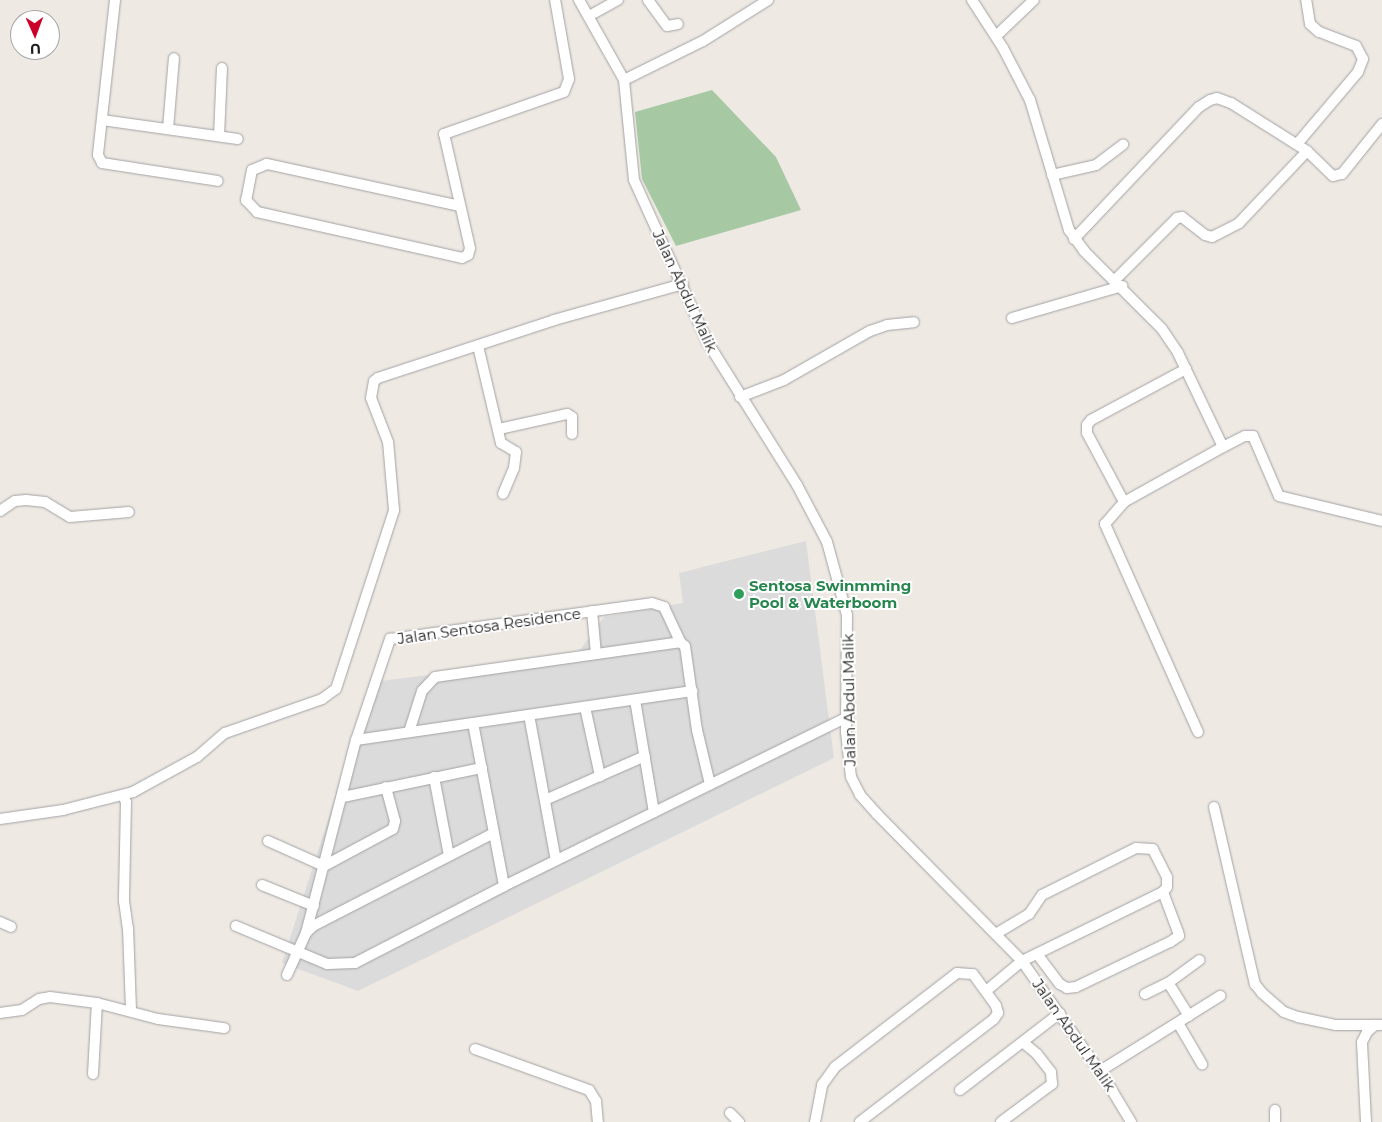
<!DOCTYPE html>
<html>
<head>
<meta charset="utf-8">
<style>
  body { margin:0 }
  #map { position:relative; width:1382px; height:1122px; overflow:hidden; background:#efe9e4; font-family:Montserrat,sans-serif }
  div>[style] { position:absolute }
  .residential>* { inset:0; background:#dcdbdb }
  .cemetery>* { inset:0; background:#a6c9a4 }
  .roads { filter:drop-shadow(0 0 1px #a2a2a2) drop-shadow(0 0 1px #a2a2a2) }
  .minor>* { height:10px; margin:-5px; padding:0 5px; transform-origin:5px; border-radius:5px; background:#fff }
  .dots>* { width:14px; height:14px; translate:-50% -50%; box-sizing:border-box; border:2px solid #fff; border-radius:50% }
  span { translate:-50% -50%; white-space:nowrap; text-align:center; line-height:1.15; -webkit-text-stroke:4px #fff; paint-order:stroke }
  .street-label { font-size:15px; color:#1e1e1e }
  .leisure-label { font-size:15px; color:#27864d; font-weight:700 }
  .left { translate:0 -50%; text-align:left }
  .north { position:absolute; left:10px; top:10px; width:50px; height:50px; box-sizing:border-box; background:#fff; border:1px solid #a5a5a5; border-radius:50%; rotate:178deg; font-size:14px; font-weight:700; line-height:20px; text-align:center; color:#1e1e1e }
  .north::after { content:''; display:block; margin:auto; width:18px; height:22px; background:#cc0029; clip-path:polygon(50% 0,100% 100%,50% 72%,0 100%) }
</style>
</head>
<body>
<div id="map">
  <div class="residential">
    <i style="clip-path:polygon(806px 541px,834px 758px,358px 991px,282px 963px,372px 682px,575px 657px,604px 617px,683px 603px,679px 573px)"></i>
  </div>
  <div class="cemetery">
    <i style="clip-path:polygon(712px 90px,776px 157px,801px 210px,676px 246px,642px 179px,635px 112px)"></i>
  </div>
  <div class="roads">
    <div class="minor">
      <i style="left:115px;top:0;width:156px;rotate:96.3deg"></i>
      <i style="left:98px;top:155px;width:9px;rotate:63deg"></i>
      <i style="left:102px;top:163px;width:117px;rotate:8.8deg"></i>
      <i style="left:579px;top:0;width:92px;rotate:60.6deg"></i>
      <i style="left:624px;top:80px;width:100px;rotate:84.3deg"></i>
      <i style="left:634px;top:180px;width:179px;rotate:65.6deg"></i>
      <i style="left:708px;top:343px;width:168px;rotate:57.9deg"></i>
      <i style="left:797px;top:485px;width:64px;rotate:62.2deg"></i>
      <i style="left:827px;top:542px;width:76px;rotate:74.7deg"></i>
      <i style="left:847px;top:615px;width:117px;rotate:90.5deg"></i>
      <i style="left:846px;top:732px;width:45px;rotate:83.7deg"></i>
      <i style="left:851px;top:777px;width:20px;rotate:63deg"></i>
      <i style="left:860px;top:795px;width:25px;rotate:48deg"></i>
      <i style="left:877px;top:814px;width:206px;rotate:45.4deg"></i>
      <i style="left:1022px;top:961px;width:148px;rotate:54.9deg"></i>
      <i style="left:1107px;top:1082px;width:47px;rotate:59deg"></i>
      <i style="left:648px;top:0;width:32px;rotate:54deg"></i>
      <i style="left:667px;top:26px;width:11px;rotate:-10deg"></i>
      <i style="left:972px;top:0;width:57px;rotate:57.1deg"></i>
      <i style="left:1003px;top:48px;width:59px;rotate:62.6deg"></i>
      <i style="left:1030px;top:100px;width:136px;rotate:73.3deg"></i>
      <i style="left:1069px;top:230px;width:26px;rotate:54deg"></i>
      <i style="left:1084px;top:251px;width:110px;rotate:45deg"></i>
      <i style="left:1162px;top:329px;width:29px;rotate:56deg"></i>
      <i style="left:1178px;top:353px;width:104px;rotate:64.4deg"></i>
      <i style="left:1223px;top:447px;width:25px;rotate:-27deg"></i>
      <i style="left:1245px;top:436px;width:8px"></i>
      <i style="left:1253px;top:436px;width:65px;rotate:66.6deg"></i>
      <i style="left:1279px;top:496px;width:106px;rotate:13.6deg"></i>
      <i style="left:589px;top:16px;width:33px;rotate:-29deg"></i>
      <i style="left:996px;top:36px;width:52px;rotate:-43.5deg"></i>
      <i style="left:624px;top:80px;width:88px;rotate:-26.3deg"></i>
      <i style="left:703px;top:41px;width:77px;rotate:-32.2deg"></i>
      <i style="left:102px;top:120px;width:137px;rotate:8deg"></i>
      <i style="left:168px;top:129px;width:71px;rotate:-85.2deg"></i>
      <i style="left:219px;top:136px;width:68px;rotate:-87.5deg"></i>
      <i style="left:1297px;top:144px;width:94px;rotate:-49.7deg"></i>
      <i style="left:1358px;top:72px;width:14px;rotate:-69deg"></i>
      <i style="left:1363px;top:59px;width:15px;rotate:-118deg"></i>
      <i style="left:1356px;top:46px;width:40px;rotate:-159deg"></i>
      <i style="left:1319px;top:32px;width:12px;rotate:-138deg"></i>
      <i style="left:1310px;top:24px;width:24px;rotate:-99deg"></i>
      <i style="left:1052px;top:175px;width:45px;rotate:-12.8deg"></i>
      <i style="left:1096px;top:165px;width:34px;rotate:-37deg"></i>
      <i style="left:460px;top:206px;width:198px;rotate:-167.7deg"></i>
      <i style="left:267px;top:164px;width:16px;rotate:158deg"></i>
      <i style="left:252px;top:170px;width:31px;rotate:101deg"></i>
      <i style="left:246px;top:200px;width:16px;rotate:47deg"></i>
      <i style="left:257px;top:212px;width:210px;rotate:12.6deg"></i>
      <i style="left:462px;top:258px;width:7px;rotate:-27deg"></i>
      <i style="left:468px;top:255px;width:7px;rotate:-74deg"></i>
      <i style="left:470px;top:248px;width:117px;rotate:-102.8deg"></i>
      <i style="left:444px;top:134px;width:127px;rotate:-19.3deg"></i>
      <i style="left:564px;top:92px;width:14px;rotate:-69deg"></i>
      <i style="left:569px;top:79px;width:80px;rotate:-100deg"></i>
      <i style="left:1074px;top:239px;width:182px;rotate:-46.6deg"></i>
      <i style="left:1199px;top:107px;width:13px;rotate:-32deg"></i>
      <i style="left:1210px;top:100px;width:7px;rotate:-16deg"></i>
      <i style="left:1217px;top:98px;width:15px;rotate:20deg"></i>
      <i style="left:1231px;top:103px;width:90px;rotate:32.3deg"></i>
      <i style="left:1307px;top:151px;width:36px;rotate:44deg"></i>
      <i style="left:1333px;top:176px;width:9px;rotate:-13deg"></i>
      <i style="left:1342px;top:174px;width:64px;rotate:-51.3deg"></i>
      <i style="left:1115px;top:280px;width:88px;rotate:-45deg"></i>
      <i style="left:1177px;top:218px;width:5px;rotate:-11deg"></i>
      <i style="left:1182px;top:217px;width:29px;rotate:38deg"></i>
      <i style="left:1205px;top:235px;width:7px;rotate:16deg"></i>
      <i style="left:1212px;top:237px;width:30px;rotate:-27deg"></i>
      <i style="left:1239px;top:223px;width:99px;rotate:-46.6deg"></i>
      <i style="left:1012px;top:318px;width:115px;rotate:-16.2deg"></i>
      <i style="left:478px;top:346px;width:100px;rotate:76.7deg"></i>
      <i style="left:501px;top:443px;width:17px;rotate:31deg"></i>
      <i style="left:516px;top:452px;width:16px;rotate:97deg"></i>
      <i style="left:514px;top:468px;width:28px;rotate:113deg"></i>
      <i style="left:740px;top:397px;width:47px;rotate:-21.1deg"></i>
      <i style="left:784px;top:380px;width:99px;rotate:-29.7deg"></i>
      <i style="left:870px;top:331px;width:18px;rotate:-19deg"></i>
      <i style="left:887px;top:325px;width:27px;rotate:-6deg"></i>
      <i style="left:499px;top:429px;width:70px;rotate:-12.4deg"></i>
      <i style="left:567px;top:414px;width:6px;rotate:31deg"></i>
      <i style="left:572px;top:417px;width:17px;rotate:90deg"></i>
      <i style="left:1124px;top:502px;width:78px;rotate:-118.2deg"></i>
      <i style="left:1087px;top:433px;width:8px;rotate:-90deg"></i>
      <i style="left:1087px;top:425px;width:6px;rotate:-51deg"></i>
      <i style="left:1091px;top:420px;width:108px;rotate:-28.2deg"></i>
      <i style="left:0;top:511px;width:18px;rotate:-34deg"></i>
      <i style="left:15px;top:501px;width:11px;rotate:-5deg"></i>
      <i style="left:26px;top:500px;width:19px;rotate:6deg"></i>
      <i style="left:45px;top:502px;width:29px;rotate:31deg"></i>
      <i style="left:70px;top:517px;width:59px;rotate:-4.8deg"></i>
      <i style="left:592px;top:611px;width:43px;rotate:84.7deg"></i>
      <i style="left:635px;top:700px;width:114px;rotate:80.4deg"></i>
      <i style="left:585px;top:707px;width:71px;rotate:77.7deg"></i>
      <i style="left:529px;top:715px;width:147px;rotate:79.5deg"></i>
      <i style="left:473px;top:723px;width:166px;rotate:79.2deg"></i>
      <i style="left:409px;top:732px;width:43px;rotate:-72.4deg"></i>
      <i style="left:422px;top:691px;width:19px;rotate:-47deg"></i>
      <i style="left:435px;top:677px;width:247px;rotate:-8.1deg"></i>
      <i style="left:680px;top:642px;width:6px;rotate:39deg"></i>
      <i style="left:685px;top:646px;width:85px;rotate:81.9deg"></i>
      <i style="left:697px;top:730px;width:56px;rotate:76.5deg"></i>
      <i style="left:1198px;top:732px;width:228px;rotate:-114.1deg"></i>
      <i style="left:1105px;top:524px;width:29px;rotate:-49deg"></i>
      <i style="left:1124px;top:502px;width:113px;rotate:-29.1deg"></i>
      <i style="left:356px;top:740px;width:340px;rotate:-8.3deg"></i>
      <i style="left:434px;top:777px;width:80px;rotate:79.2deg"></i>
      <i style="left:123px;top:796px;width:7px;rotate:63deg"></i>
      <i style="left:126px;top:802px;width:99px;rotate:91.2deg"></i>
      <i style="left:124px;top:901px;width:27px;rotate:82deg"></i>
      <i style="left:128px;top:928px;width:82px;rotate:87.9deg"></i>
      <i style="left:343px;top:797px;width:142px;rotate:-11.8deg"></i>
      <i style="left:545px;top:800px;width:109px;rotate:-23.7deg"></i>
      <i style="left:1214px;top:807px;width:182px;rotate:77deg"></i>
      <i style="left:1255px;top:984px;width:11px;rotate:52deg"></i>
      <i style="left:1262px;top:993px;width:29px;rotate:41deg"></i>
      <i style="left:1284px;top:1012px;width:15px;rotate:20deg"></i>
      <i style="left:1298px;top:1017px;width:39px;rotate:12deg"></i>
      <i style="left:1336px;top:1025px;width:39px"></i>
      <i style="left:0;top:819px;width:64px;rotate:-8.1deg"></i>
      <i style="left:63px;top:810px;width:72px;rotate:-14.4deg"></i>
      <i style="left:133px;top:792px;width:73px;rotate:-28.7deg"></i>
      <i style="left:197px;top:757px;width:37px;rotate:-41deg"></i>
      <i style="left:225px;top:733px;width:103px;rotate:-19.3deg"></i>
      <i style="left:322px;top:699px;width:17px;rotate:-36deg"></i>
      <i style="left:336px;top:689px;width:188px;rotate:-72deg"></i>
      <i style="left:394px;top:510px;width:68px;rotate:-95deg"></i>
      <i style="left:388px;top:442px;width:47px;rotate:-111.1deg"></i>
      <i style="left:371px;top:398px;width:17px;rotate:-80deg"></i>
      <i style="left:374px;top:381px;width:5px;rotate:-37deg"></i>
      <i style="left:378px;top:378px;width:185px;rotate:-18.2deg"></i>
      <i style="left:554px;top:320px;width:134px;rotate:-15.6deg"></i>
      <i style="left:268px;top:841px;width:61px;rotate:24.1deg"></i>
      <i style="left:324px;top:866px;width:78px;rotate:-28.2deg"></i>
      <i style="left:393px;top:829px;width:8px;rotate:-76deg"></i>
      <i style="left:395px;top:821px;width:35px;rotate:-105deg"></i>
      <i style="left:262px;top:885px;width:56px;rotate:22deg"></i>
      <i style="left:0;top:922px;width:12px;rotate:24deg"></i>
      <i style="left:236px;top:926px;width:99px;rotate:22.7deg"></i>
      <i style="left:327px;top:964px;width:28px;rotate:-2deg"></i>
      <i style="left:355px;top:963px;width:168px;rotate:-27.3deg"></i>
      <i style="left:504px;top:886px;width:382px;rotate:-26.2deg"></i>
      <i style="left:306px;top:933px;width:10px;rotate:-45deg"></i>
      <i style="left:313px;top:926px;width:203px;rotate:-27.2deg"></i>
      <i style="left:1037px;top:954px;width:38px;rotate:53deg"></i>
      <i style="left:1060px;top:984px;width:8px;rotate:30deg"></i>
      <i style="left:1067px;top:988px;width:9px;rotate:-6deg"></i>
      <i style="left:1076px;top:987px;width:104px;rotate:-25.6deg"></i>
      <i style="left:1170px;top:942px;width:11px;rotate:-34deg"></i>
      <i style="left:1179px;top:936px;width:4px;rotate:-104deg"></i>
      <i style="left:1178px;top:932px;width:43px;rotate:-110.6deg"></i>
      <i style="left:287px;top:975px;width:46px;rotate:-65.7deg"></i>
      <i style="left:306px;top:933px;width:199px;rotate:-75.5deg"></i>
      <i style="left:356px;top:740px;width:107px;rotate:-71.4deg"></i>
      <i style="left:390px;top:639px;width:264px;rotate:-7.8deg"></i>
      <i style="left:652px;top:603px;width:13px;rotate:18deg"></i>
      <i style="left:664px;top:607px;width:38px;rotate:65deg"></i>
      <i style="left:986px;top:991px;width:47px;rotate:-39.8deg"></i>
      <i style="left:1022px;top:961px;width:157px;rotate:-26.1deg"></i>
      <i style="left:1163px;top:892px;width:6px;rotate:-51deg"></i>
      <i style="left:1167px;top:887px;width:10px;rotate:-90deg"></i>
      <i style="left:1167px;top:877px;width:31px;rotate:-117deg"></i>
      <i style="left:1153px;top:849px;width:17px;rotate:-177deg"></i>
      <i style="left:1136px;top:848px;width:105px;rotate:153.4deg"></i>
      <i style="left:1042px;top:895px;width:23px;rotate:124deg"></i>
      <i style="left:1029px;top:914px;width:39px;rotate:149deg"></i>
      <i style="left:1145px;top:994px;width:25px;rotate:-26deg"></i>
      <i style="left:0;top:1013px;width:22px;rotate:-8deg"></i>
      <i style="left:22px;top:1010px;width:20px;rotate:-33deg"></i>
      <i style="left:39px;top:999px;width:11px;rotate:-10deg"></i>
      <i style="left:50px;top:997px;width:47px;rotate:7.3deg"></i>
      <i style="left:97px;top:1003px;width:63px;rotate:14.7deg"></i>
      <i style="left:158px;top:1019px;width:67px;rotate:7.8deg"></i>
      <i style="left:1189px;top:1016px;width:39px;rotate:-122deg"></i>
      <i style="left:1168px;top:983px;width:39px;rotate:-36deg"></i>
      <i style="left:1178px;top:1023px;width:48px;rotate:59.7deg"></i>
      <i style="left:475px;top:1049px;width:121px;rotate:19.8deg"></i>
      <i style="left:589px;top:1090px;width:13px;rotate:58deg"></i>
      <i style="left:596px;top:1101px;width:21px;rotate:85deg"></i>
      <i style="left:1100px;top:1071px;width:142px;rotate:-32deg"></i>
      <i style="left:93px;top:1074px;width:71px;rotate:-86.8deg"></i>
      <i style="left:960px;top:1090px;width:126px;rotate:-37.6deg"></i>
      <i style="left:730px;top:1113px;width:13px;rotate:45deg"></i>
      <i style="left:815px;top:1122px;width:38px;rotate:-79deg"></i>
      <i style="left:822px;top:1085px;width:22px;rotate:-54deg"></i>
      <i style="left:835px;top:1067px;width:154px;rotate:-37.6deg"></i>
      <i style="left:957px;top:973px;width:16px;rotate:4deg"></i>
      <i style="left:973px;top:974px;width:39px;rotate:54deg"></i>
      <i style="left:996px;top:1006px;width:7px;rotate:74deg"></i>
      <i style="left:998px;top:1013px;width:7px;rotate:124deg"></i>
      <i style="left:994px;top:1019px;width:169px;rotate:142.5deg"></i>
      <i style="left:1001px;top:1122px;width:64px;rotate:-36.7deg"></i>
      <i style="left:1052px;top:1084px;width:12px;rotate:-95deg"></i>
      <i style="left:1051px;top:1072px;width:23px;rotate:-128deg"></i>
      <i style="left:1037px;top:1054px;width:17px;rotate:-140deg"></i>
      <i style="left:1275px;top:1122px;width:12px;rotate:-90deg"></i>
      <i style="left:1366px;top:1122px;width:80px;rotate:-92.9deg"></i>
      <i style="left:1362px;top:1042px;width:11px;rotate:-63deg"></i>
      <i style="left:1367px;top:1032px;width:11px;rotate:-41deg"></i>
      <i style="left:1375px;top:1025px;width:7px"></i>
    </div>
  </div>
  <div class="dots">
    <i style="left:739px;top:594px;background:#2e9e5b"></i>
  </div>
  <div class="street-label">
    <span style="left:685px;top:291px;rotate:65deg">Jalan Abdul Malik</span>
    <span style="left:489px;top:626px;rotate:-8deg">Jalan Sentosa Residence</span>
    <span style="left:849px;top:700px;rotate:-91deg">Jalan Abdul Malik</span>
    <span style="left:1074px;top:1035px;rotate:55deg">Jalan Abdul Malik</span>
  </div>
  <div class="leisure-label">
    <span class="left" style="left:749px;top:594px">Sentosa Swinmming<br>Pool &amp; Waterboom</span>
  </div>
  <div class="north">U</div>
</div>
</body>
</html>
